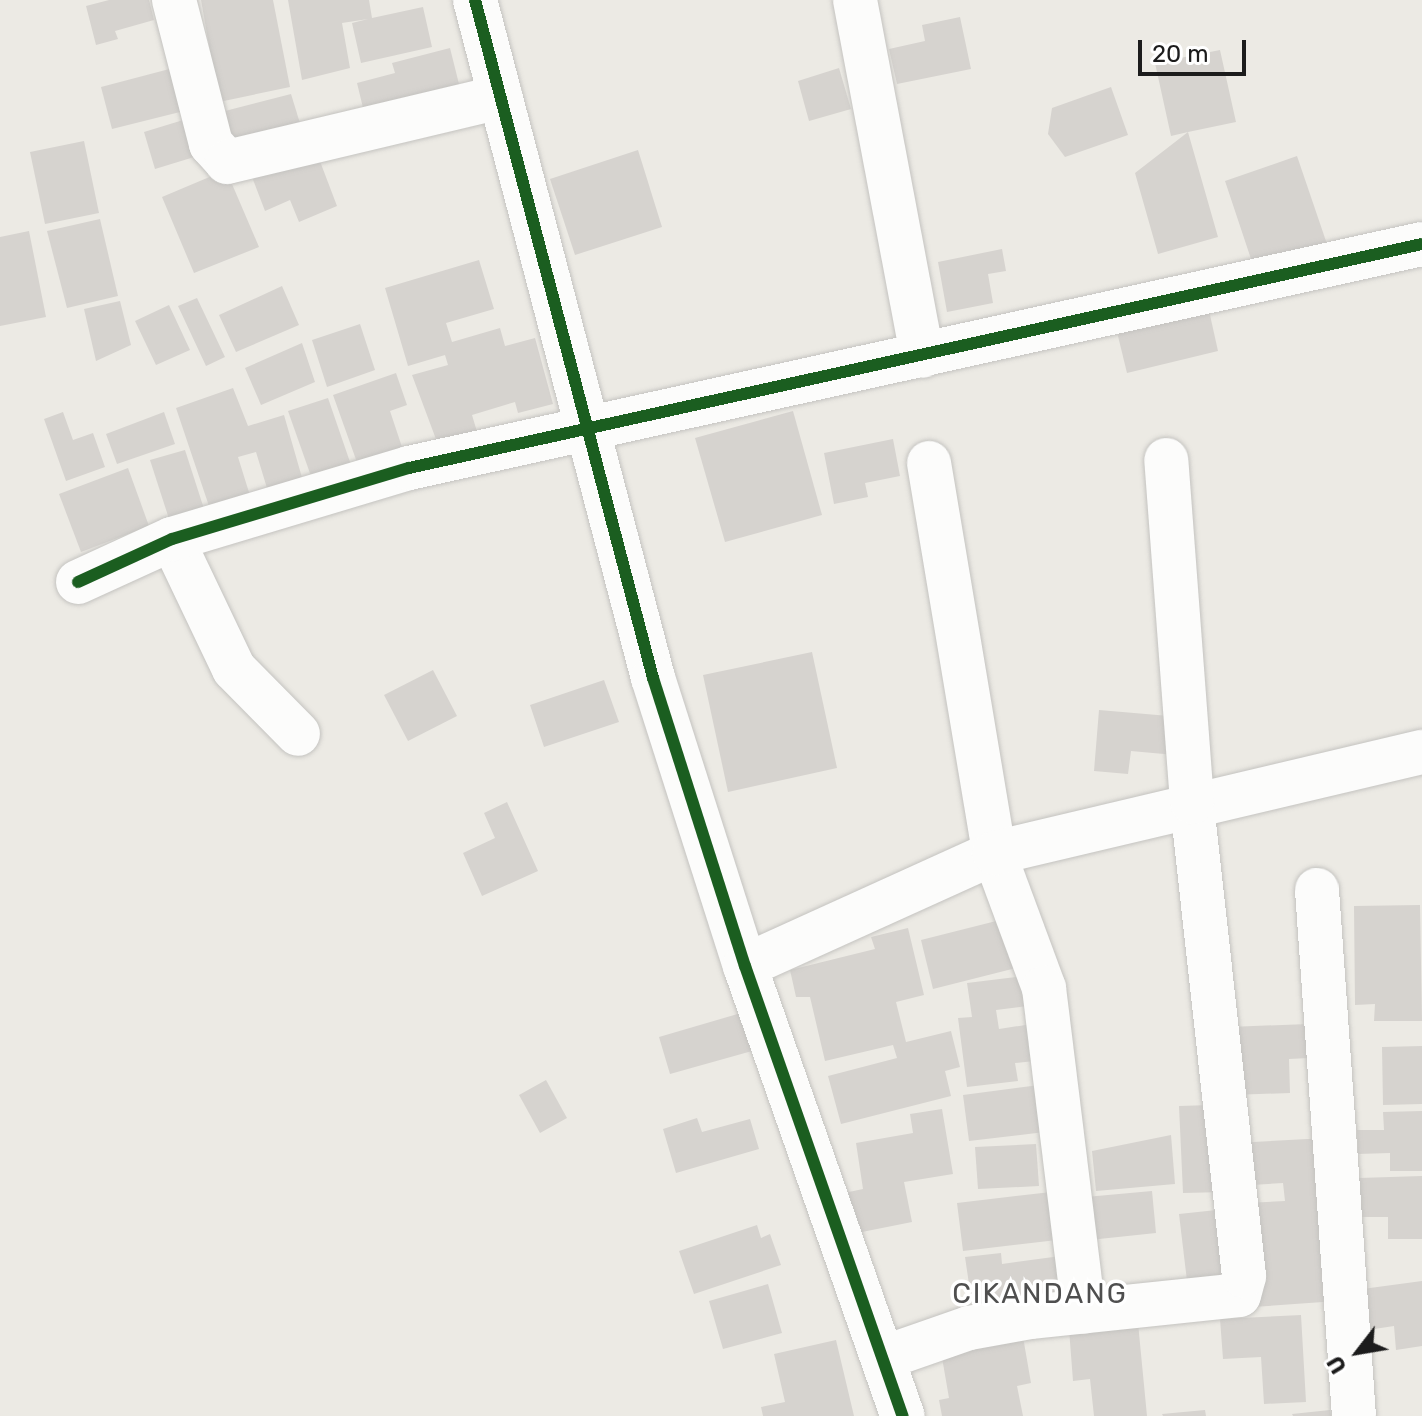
<!DOCTYPE html>
<html>
<head>
<meta charset="utf-8">
<style>
  body { margin:0 }
  #map { position:relative; width:1422px; height:1416px; overflow:hidden; background:#eceae4; font-family:Rubik,sans-serif }
  div>[style] { position:absolute }
  .building>* { inset:0; background:#d6d3cf }
  .roads { filter:drop-shadow(0 0 2px #c4c3c0) drop-shadow(0 0 2px #c4c3c0) }
  .street>* { height:44px; margin:-22px; padding:0 22px; transform-origin:22px; border-radius:22px; background:#fcfcfb }
  .cycleway>* { height:12px; margin:-6px; padding:0 6px; transform-origin:6px; border-radius:6px; background:#1b5e20 }
  span { translate:-50% -50%; white-space:nowrap; text-align:center; line-height:1.15; -webkit-text-stroke:7px #fff; paint-order:stroke }
  .quarter-label { font-size:28px; color:#4f4f4f; letter-spacing:2px }
  .north { position:absolute; left:1318px; top:1312px; width:80px; height:80px; -webkit-text-stroke:6px #fff; paint-order:stroke; rotate:239deg; font-size:22px; font-weight:700; line-height:32px; text-align:center; color:#1c1c1c }
  .north::after { content:''; display:block; margin:auto; width:28px; height:36px; background:#1c1c1c; clip-path:polygon(50% 0,100% 100%,50% 72%,0 100%) }
  .scale { position:absolute; left:1138px; top:40px; width:108px; height:36px; box-sizing:border-box; border:4px solid #1c1c1c; border-top:0; padding-left:10px; font-size:24px; line-height:28px; white-space:nowrap; color:#1c1c1c; -webkit-text-stroke:6px #fff; paint-order:stroke }
</style>
</head>
<body>
<div id="map">
  <div class="building">
    <i style="clip-path:polygon(109px 0,149px 0,154px 20px,115px 31px,118px 39px,96px 45px,86px 6px)"></i>
    <i style="clip-path:polygon(201px 0,273px 0,290px 87px,219px 102px)"></i>
    <i style="clip-path:polygon(288px 0,369px 0,372px 18px,423px 7px,432px 47px,361px 63px,352px 23px,368px 19px,342px 23px,350px 68px,302px 80px)"></i>
    <i style="clip-path:polygon(960px 17px,971px 69px,897px 84px,889px 49px,925px 41px,922px 25px)"></i>
    <i style="clip-path:polygon(450px 48px,461px 92px,365px 116px,357px 83px,395px 73px,392px 63px)"></i>
    <i style="clip-path:polygon(1220px 50px,1236px 122px,1188px 132px,1218px 237px,1158px 254px,1135px 173px,1188px 132px,1171px 136px,1155px 63px)"></i>
    <i style="clip-path:polygon(177px 67px,188px 110px,112px 129px,101px 87px)"></i>
    <i style="clip-path:polygon(839px 68px,851px 109px,809px 121px,798px 81px)"></i>
    <i style="clip-path:polygon(1111px 87px,1128px 135px,1065px 157px,1048px 134px,1052px 108px)"></i>
    <i style="clip-path:polygon(291px 94px,303px 133px,236px 151px,225px 111px)"></i>
    <i style="clip-path:polygon(193px 117px,204px 154px,155px 169px,144px 132px)"></i>
    <i style="clip-path:polygon(84px 141px,99px 213px,45px 224px,30px 152px)"></i>
    <i style="clip-path:polygon(638px 150px,662px 227px,575px 255px,550px 179px)"></i>
    <i style="clip-path:polygon(318px 156px,337px 206px,299px 222px,290px 200px,265px 211px,252px 177px)"></i>
    <i style="clip-path:polygon(1297px 156px,1328px 247px,1255px 271px,1225px 181px)"></i>
    <i style="clip-path:polygon(226px 170px,259px 247px,194px 273px,162px 197px)"></i>
    <i style="clip-path:polygon(100px 219px,118px 296px,67px 308px,47px 231px)"></i>
    <i style="clip-path:polygon(29px 231px,46px 317px,0 326px,0 237px)"></i>
    <i style="clip-path:polygon(1002px 249px,1006px 271px,988px 274px,993px 303px,947px 312px,938px 262px)"></i>
    <i style="clip-path:polygon(479px 260px,494px 309px,446px 323px,452px 342px,500px 328px,505px 346px,535px 338px,553px 404px,518px 413px,515px 402px,472px 415px,484px 455px,446px 466px,412px 375px,448px 365px,445px 355px,408px 366px,385px 288px)"></i>
    <i style="clip-path:polygon(282px 286px,299px 325px,236px 352px,219px 315px)"></i>
    <i style="clip-path:polygon(197px 298px,225px 357px,206px 366px,178px 306px)"></i>
    <i style="clip-path:polygon(120px 301px,131px 345px,96px 361px,84px 309px)"></i>
    <i style="clip-path:polygon(169px 305px,190px 350px,156px 365px,135px 321px)"></i>
    <i style="clip-path:polygon(1208px 306px,1218px 351px,1127px 373px,1116px 328px)"></i>
    <i style="clip-path:polygon(360px 324px,375px 370px,327px 387px,312px 340px)"></i>
    <i style="clip-path:polygon(302px 343px,315px 382px,261px 405px,245px 368px)"></i>
    <i style="clip-path:polygon(396px 373px,407px 405px,390px 411px,404px 453px,359px 468px,333px 395px)"></i>
    <i style="clip-path:polygon(233px 388px,248px 426px,284px 415px,305px 488px,270px 498px,256px 452px,238px 457px,252px 502px,212px 515px,176px 408px)"></i>
    <i style="clip-path:polygon(328px 398px,351px 465px,312px 479px,288px 411px)"></i>
    <i style="clip-path:polygon(793px 411px,822px 515px,725px 542px,695px 438px)"></i>
    <i style="clip-path:polygon(63px 412px,73px 440px,93px 433px,105px 467px,66px 481px,44px 419px)"></i>
    <i style="clip-path:polygon(164px 412px,175px 444px,117px 464px,106px 434px)"></i>
    <i style="clip-path:polygon(893px 439px,900px 476px,865px 483px,868px 497px,834px 504px,824px 453px)"></i>
    <i style="clip-path:polygon(185px 450px,206px 515px,171px 525px,150px 460px)"></i>
    <i style="clip-path:polygon(128px 468px,149px 526px,81px 552px,59px 494px)"></i>
    <i style="clip-path:polygon(812px 652px,837px 768px,728px 792px,703px 675px)"></i>
    <i style="clip-path:polygon(433px 670px,457px 716px,408px 741px,384px 695px)"></i>
    <i style="clip-path:polygon(604px 680px,619px 722px,544px 747px,530px 705px)"></i>
    <i style="clip-path:polygon(1099px 710px,1169px 716px,1175px 755px,1131px 751px,1128px 774px,1094px 771px)"></i>
    <i style="clip-path:polygon(507px 802px,538px 871px,482px 896px,463px 853px,495px 838px,484px 813px)"></i>
    <i style="clip-path:polygon(1420px 905px,1422px 1021px,1374px 1021px,1375px 1004px,1355px 1005px,1354px 906px)"></i>
    <i style="clip-path:polygon(1020px 915px,1032px 964px,933px 989px,921px 940px)"></i>
    <i style="clip-path:polygon(908px 928px,924px 995px,896px 1002px,906px 1042px,951px 1031px,960px 1067px,945px 1071px,951px 1096px,841px 1124px,828px 1076px,897px 1058px,893px 1045px,825px 1061px,810px 997px,796px 997px,790px 970px,875px 949px,871px 937px)"></i>
    <i style="clip-path:polygon(1023px 976px,1027px 1006px,996px 1010px,999px 1029px,1038px 1023px,1044px 1060px,1015px 1063px,1018px 1081px,967px 1087px,958px 1018px,972px 1017px,967px 983px)"></i>
    <i style="clip-path:polygon(741px 1013px,752px 1051px,670px 1074px,659px 1037px)"></i>
    <i style="clip-path:polygon(1308px 1024px,1309px 1058px,1289px 1059px,1290px 1093px,1232px 1095px,1229px 1027px)"></i>
    <i style="clip-path:polygon(1422px 1046px,1422px 1104px,1383px 1105px,1382px 1047px)"></i>
    <i style="clip-path:polygon(546px 1080px,567px 1118px,540px 1133px,519px 1095px)"></i>
    <i style="clip-path:polygon(1047px 1084px,1053px 1131px,969px 1141px,963px 1095px)"></i>
    <i style="clip-path:polygon(1211px 1105px,1225px 1192px,1183px 1193px,1179px 1106px)"></i>
    <i style="clip-path:polygon(942px 1109px,953px 1174px,904px 1182px,912px 1222px,852px 1234px,844px 1193px,863px 1189px,856px 1143px,913px 1133px,910px 1114px)"></i>
    <i style="clip-path:polygon(1422px 1111px,1422px 1171px,1390px 1171px,1390px 1153px,1358px 1154px,1357px 1130px,1384px 1130px,1383px 1112px)"></i>
    <i style="clip-path:polygon(697px 1118px,702px 1132px,750px 1119px,759px 1149px,676px 1173px,663px 1129px)"></i>
    <i style="clip-path:polygon(1171px 1135px,1175px 1184px,1096px 1191px,1092px 1151px)"></i>
    <i style="clip-path:polygon(1326px 1138px,1337px 1301px,1253px 1307px,1246px 1203px,1285px 1201px,1283px 1183px,1236px 1186px,1234px 1143px)"></i>
    <i style="clip-path:polygon(1036px 1144px,1039px 1186px,978px 1189px,975px 1147px)"></i>
    <i style="clip-path:polygon(1422px 1176px,1422px 1239px,1388px 1239px,1388px 1217px,1359px 1217px,1359px 1178px)"></i>
    <i style="clip-path:polygon(1152px 1191px,1156px 1233px,1080px 1241px,1075px 1198px)"></i>
    <i style="clip-path:polygon(1051px 1192px,1057px 1240px,963px 1251px,957px 1203px)"></i>
    <i style="clip-path:polygon(1226px 1209px,1236px 1302px,1190px 1306px,1179px 1214px)"></i>
    <i style="clip-path:polygon(757px 1225px,761px 1238px,770px 1234px,781px 1265px,694px 1294px,679px 1251px)"></i>
    <i style="clip-path:polygon(1001px 1253px,1002px 1264px,1068px 1255px,1066px 1298px,973px 1311px,965px 1257px)"></i>
    <i style="clip-path:polygon(1422px 1281px,1422px 1346px,1396px 1350px,1394px 1326px,1361px 1331px,1355px 1290px)"></i>
    <i style="clip-path:polygon(768px 1284px,782px 1333px,723px 1349px,709px 1301px)"></i>
    <i style="clip-path:polygon(1301px 1315px,1306px 1402px,1264px 1404px,1261px 1357px,1223px 1359px,1220px 1319px)"></i>
    <i style="clip-path:polygon(1138px 1323px,1147px 1416px,1094px 1416px,1090px 1379px,1073px 1381px,1069px 1329px)"></i>
    <i style="clip-path:polygon(1022px 1331px,1031px 1383px,1017px 1386px,1023px 1416px,942px 1416px,939px 1400px,949px 1398px,940px 1346px)"></i>
    <i style="clip-path:polygon(836px 1340px,854px 1416px,763px 1416px,761px 1407px,785px 1402px,774px 1354px)"></i>
    <i style="clip-path:polygon(1205px 1410px,1206px 1416px,1163px 1416px,1162px 1414px)"></i>
    <i style="clip-path:polygon(1330px 1410px,1331px 1416px,1293px 1416px,1292px 1414px)"></i>
  </div>
  <div class="roads">
    <div class="street">
      <i style="left:174px;top:0;width:149px;rotate:75.6deg"></i>
      <i style="left:211px;top:144px;width:24px;rotate:48deg"></i>
      <i style="left:227px;top:162px;width:281px;rotate:-13.4deg"></i>
      <i style="left:475px;top:0;width:701px;rotate:75.29deg"></i>
      <i style="left:653px;top:678px;width:302px;rotate:72.3deg"></i>
      <i style="left:745px;top:966px;width:477px;rotate:70.7deg"></i>
      <i style="left:855px;top:0;width:362px;rotate:79.3deg"></i>
      <i style="left:929px;top:463px;width:395px;rotate:80.5deg"></i>
      <i style="left:994px;top:853px;width:144px;rotate:69.7deg"></i>
      <i style="left:1044px;top:988px;width:326px;rotate:83deg"></i>
      <i style="left:172px;top:539px;width:144px;rotate:64.5deg"></i>
      <i style="left:234px;top:669px;width:91px;rotate:45.4deg"></i>
      <i style="left:78px;top:582px;width:103px;rotate:-24.6deg"></i>
      <i style="left:172px;top:539px;width:247px;rotate:-16.7deg"></i>
      <i style="left:409px;top:468px;width:1037px;rotate:-12.47deg"></i>
      <i style="left:1317px;top:890px;width:527px;rotate:85.98deg"></i>
      <i style="left:745px;top:966px;width:273px;rotate:-24.4deg"></i>
      <i style="left:994px;top:853px;width:440px;rotate:-13.3deg"></i>
      <i style="left:883px;top:1358px;width:91px;rotate:-19.2deg"></i>
      <i style="left:969px;top:1328px;width:62px;rotate:-10.2deg"></i>
      <i style="left:1030px;top:1317px;width:210px;rotate:-6deg"></i>
      <i style="left:1239px;top:1295px;width:20px;rotate:-75deg"></i>
      <i style="left:1244px;top:1276px;width:477px;rotate:-96.3deg"></i>
      <i style="left:1192px;top:802px;width:343px;rotate:-94.3deg"></i>
    </div>
  </div>
  <div class="cycleway">
    <i style="left:475px;top:0;width:701px;rotate:75.29deg"></i>
    <i style="left:653px;top:678px;width:302px;rotate:72.3deg"></i>
    <i style="left:745px;top:966px;width:477px;rotate:70.7deg"></i>
    <i style="left:78px;top:582px;width:103px;rotate:-24.6deg"></i>
    <i style="left:172px;top:539px;width:247px;rotate:-16.7deg"></i>
    <i style="left:409px;top:468px;width:1037px;rotate:-12.47deg"></i>
  </div>
  <div class="quarter-label">
    <span style="left:1040px;top:1294px">CIKANDANG</span>
  </div>
  <div class="north">U</div>
  <div class="scale">20 m</div>
</div>
</body>
</html>
